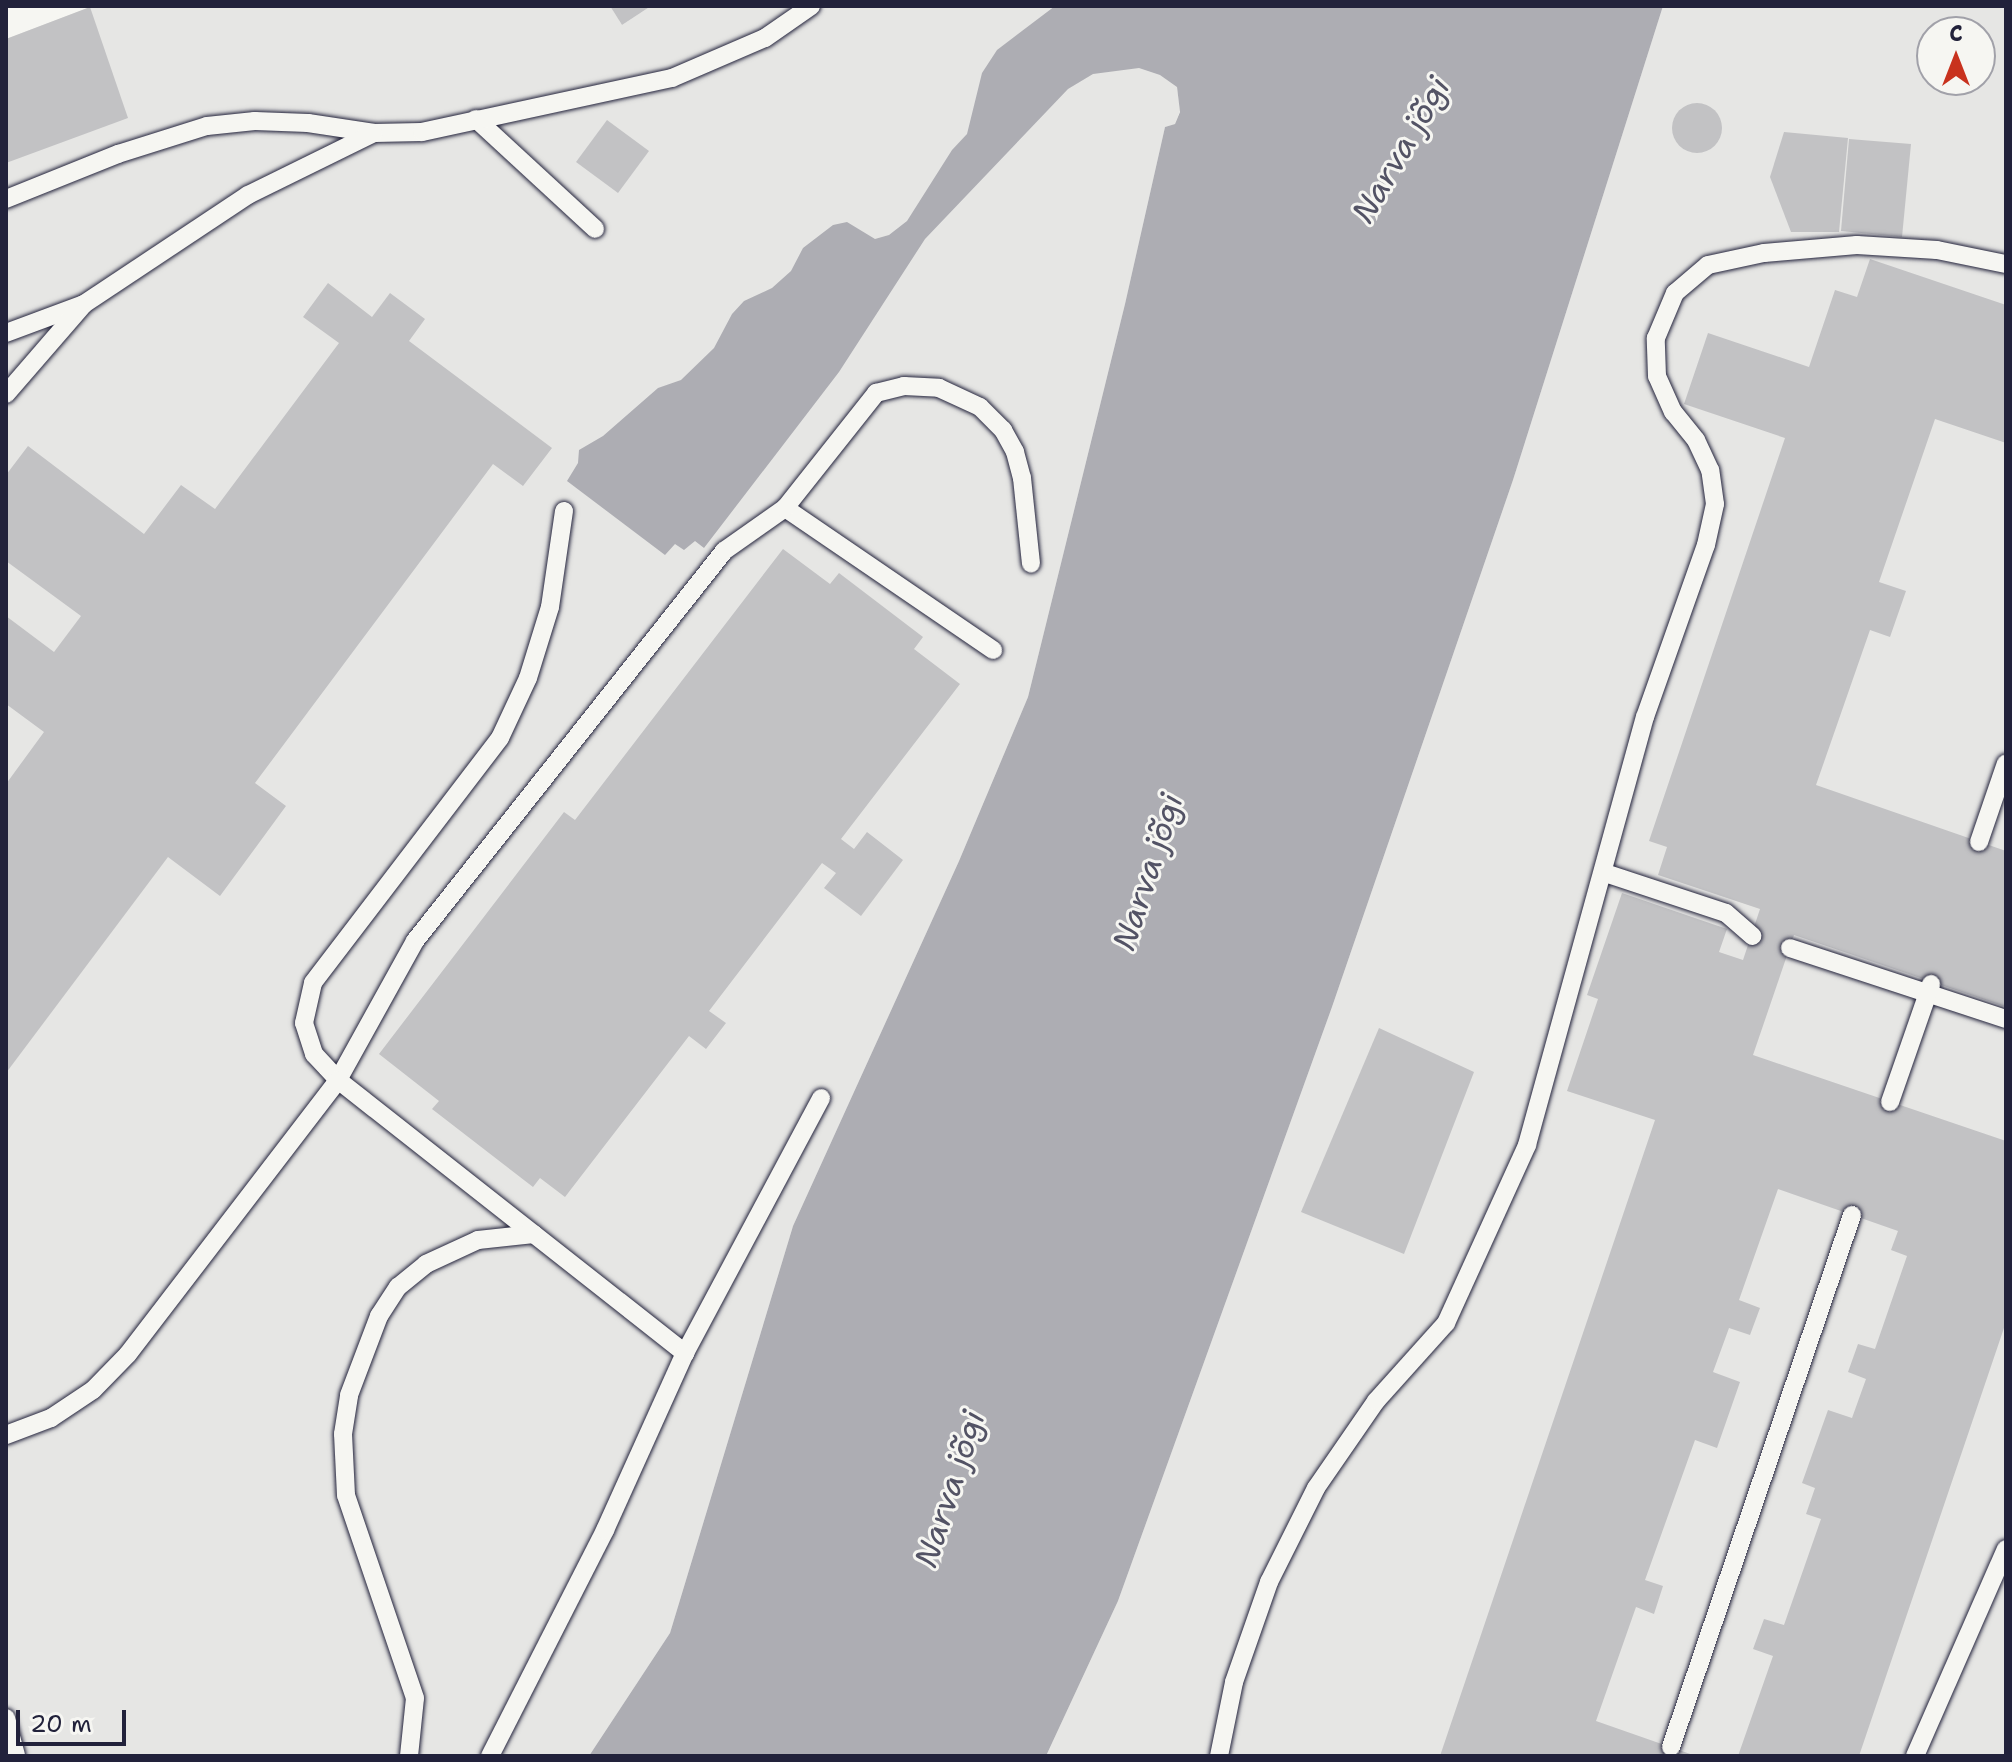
<!DOCTYPE html>
<html>
<head>
<meta charset="utf-8">
<style>
  body { margin:0 }
  #map { position:relative; width:2012px; height:1762px; overflow:hidden; background:#f6f6f2; font-family:"Shantell Sans",sans-serif }
  div>[style] { position:absolute }
  .built>* { inset:0; background:#e6e6e4 }
  .water>* { inset:0; background:#adadb3 }
  .building>* { inset:0; background:#c2c2c4 }
  .round { border-radius:50% }
  .roads { filter:drop-shadow(0 0 2px #22223b) drop-shadow(0 0 2px #22223b) }
  .service>* { height:18px; margin:-9px; padding:0 9px; transform-origin:9px; border-radius:9px; background:#f6f6f2 }
  span { translate:-50% -50%; white-space:nowrap; text-align:center; line-height:1.15; -webkit-text-stroke:6px #f6f6f2; paint-order:stroke }
  .water-label { font-size:32px; color:#535365; font-style:italic }
  .frame { position:absolute; inset:0; border:8px solid #22223b; pointer-events:none }
  .north { position:absolute; left:1916px; top:16px; width:80px; height:80px; box-sizing:border-box; background:#f6f6f2; border:2px solid #a1a1a9; border-radius:50%; rotate:0deg; font-size:22px; font-weight:700; line-height:32px; text-align:center; color:#22223b }
  .north::after { content:''; display:block; margin:auto; width:28px; height:36px; background:#c8321e; clip-path:polygon(50% 0,100% 100%,50% 72%,0 100%) }
  .scale { position:absolute; left:16px; top:1710px; width:110px; height:36px; box-sizing:border-box; border:4px solid #22223b; border-top:0; padding-left:10px; font-size:24px; line-height:28px; white-space:nowrap; color:#22223b; -webkit-text-stroke:6px #f6f6f2; paint-order:stroke }
</style>
</head>
<body>
<div id="map">
  <div class="built">
    <i style="clip-path:polygon(93px 6px,610px 6px,622px 25px,651px 6px,1196px 6px,1177px 87px,1180px 111px,1175px 124px,1165px 127px,1125px 304px,1028px 697px,959px 861px,793px 1226px,670px 1633px,589px 1756px,6px 1756px,6px 39px)"></i>
    <i style="clip-path:polygon(evenodd,1663px 6px,2006px 6px,2006px 1756px,1046px 1756px,1118px 1601px,1332px 1007px,1513px 480px,1663px 6px,1932px 32px,1980px 32px,1980px 80px,1932px 80px,1932px 32px)"></i>
  </div>
  <div class="water">
    <i style="clip-path:polygon(1055px 6px,1663px 6px,1513px 480px,1332px 1007px,1118px 1601px,1046px 1756px,589px 1756px,670px 1633px,793px 1226px,959px 861px,1028px 697px,1125px 304px,1165px 127px,1175px 124px,1180px 112px,1177px 87px,1160px 75px,1139px 68px,1093px 74px,1068px 89px,925px 239px,839px 372px,704px 548px,695px 541px,684px 550px,675px 544px,665px 555px,567px 481px,578px 463px,579px 450px,603px 436px,658px 388px,681px 380px,714px 348px,732px 314px,744px 301px,772px 288px,791px 271px,803px 248px,833px 225px,847px 222px,875px 239px,889px 235px,907px 221px,952px 150px,967px 134px,982px 73px,997px 50px)"></i>
  </div>
  <div class="building">
    <i style="clip-path:polygon(610px 6px,651px 6px,622px 25px)"></i>
    <i style="clip-path:polygon(90px 7px,128px 118px,6px 163px,6px 39px)"></i>
    <i class="round" style="left:1672px;top:103px;width:50px;height:50px"></i>
    <i style="clip-path:polygon(607px 120px,649px 151px,618px 193px,576px 162px)"></i>
    <i style="clip-path:polygon(1784px 132px,1848px 138px,1839px 232px,1791px 232px,1770px 177px)"></i>
    <i style="clip-path:polygon(1849px 139px,1911px 144px,1902px 237px,1841px 231px)"></i>
    <i style="clip-path:polygon(1870px 259px,2006px 305px,2006px 443px,1935px 419px,1879px 582px,1906px 591px,1890px 637px,1870px 630px,1816px 785px,2006px 851px,2006px 1007px,1794px 935px,1753px 1055px,2006px 1141px,2006px 1322px,1859px 1756px,1738px 1756px,1773px 1656px,1753px 1649px,1764px 1619px,1784px 1625px,1821px 1519px,1806px 1514px,1815px 1488px,1802px 1483px,1828px 1410px,1852px 1418px,1866px 1379px,1848px 1372px,1858px 1344px,1875px 1349px,1907px 1256px,1891px 1250px,1898px 1231px,1778px 1189px,1739px 1300px,1760px 1308px,1750px 1335px,1729px 1328px,1713px 1372px,1740px 1382px,1717px 1448px,1695px 1440px,1645px 1580px,1663px 1586px,1654px 1614px,1636px 1607px,1596px 1721px,1696px 1756px,1440px 1756px,1655px 1120px,1567px 1091px,1598px 999px,1587px 995px,1622px 893px,1727px 929px,1719px 952px,1743px 960px,1760px 909px,1658px 875px,1667px 847px,1649px 841px,1785px 438px,1684px 404px,1708px 333px,1809px 367px,1835px 290px,1857px 297px)"></i>
    <i style="clip-path:polygon(328px 283px,372px 317px,390px 293px,425px 319px,409px 341px,552px 448px,523px 486px,493px 464px,255px 783px,286px 806px,220px 896px,168px 857px,6px 1073px,6px 784px,44px 732px,6px 704px,6px 616px,54px 652px,81px 616px,6px 561px,6px 475px,28px 446px,144px 534px,181px 485px,215px 509px,339px 343px,303px 317px)"></i>
    <i style="clip-path:polygon(783px 549px,830px 584px,839px 573px,923px 637px,914px 649px,960px 684px,841px 839px,854px 849px,867px 832px,903px 860px,861px 916px,824px 888px,836px 873px,822px 863px,709px 1011px,726px 1023px,706px 1049px,689px 1036px,565px 1197px,540px 1178px,533px 1187px,432px 1109px,439px 1101px,379px 1054px,564px 812px,575px 820px)"></i>
    <i style="clip-path:polygon(1379px 1028px,1474px 1072px,1404px 1254px,1301px 1212px)"></i>
  </div>
  <div class="roads">
    <div class="service">
      <i style="left:476px;top:119px;width:162px;rotate:42.7deg"></i>
      <i style="left:6px;top:199px;width:121px;rotate:-21.9deg"></i>
      <i style="left:118px;top:154px;width:93px;rotate:-17.5deg"></i>
      <i style="left:207px;top:126px;width:48px;rotate:-5.9deg"></i>
      <i style="left:255px;top:121px;width:53px;rotate:2.2deg"></i>
      <i style="left:308px;top:123px;width:67px;rotate:8.6deg"></i>
      <i style="left:374px;top:133px;width:48px;rotate:-1.2deg"></i>
      <i style="left:422px;top:132px;width:256px;rotate:-12.2deg"></i>
      <i style="left:672px;top:78px;width:101px;rotate:-23.3deg"></i>
      <i style="left:765px;top:38px;width:56px;rotate:-34.8deg"></i>
      <i style="left:6px;top:333px;width:83px;rotate:-20.4deg"></i>
      <i style="left:84px;top:304px;width:197px;rotate:-33.6deg"></i>
      <i style="left:248px;top:195px;width:140px;rotate:-26.2deg"></i>
      <i style="left:6px;top:394px;width:118px;rotate:-49.1deg"></i>
      <i style="left:785px;top:508px;width:252px;rotate:34.3deg"></i>
      <i style="left:564px;top:511px;width:97px;rotate:98.3deg"></i>
      <i style="left:550px;top:607px;width:74px;rotate:107.2deg"></i>
      <i style="left:528px;top:678px;width:66px;rotate:115deg"></i>
      <i style="left:500px;top:738px;width:308px;rotate:127.4deg"></i>
      <i style="left:313px;top:983px;width:41px;rotate:102.7deg"></i>
      <i style="left:304px;top:1023px;width:33px;rotate:72deg"></i>
      <i style="left:314px;top:1054px;width:35px;rotate:47deg"></i>
      <i style="left:338px;top:1080px;width:159px;rotate:-61deg"></i>
      <i style="left:415px;top:941px;width:498px;rotate:-51.6deg"></i>
      <i style="left:724px;top:551px;width:75px;rotate:-35.2deg"></i>
      <i style="left:785px;top:508px;width:147px;rotate:-51.6deg"></i>
      <i style="left:876px;top:393px;width:29px;rotate:-14deg"></i>
      <i style="left:904px;top:386px;width:35px;rotate:3deg"></i>
      <i style="left:939px;top:388px;width:45px;rotate:24.9deg"></i>
      <i style="left:980px;top:407px;width:33px;rotate:45deg"></i>
      <i style="left:1003px;top:430px;width:25px;rotate:61deg"></i>
      <i style="left:1015px;top:452px;width:27px;rotate:75deg"></i>
      <i style="left:1022px;top:478px;width:86px;rotate:84deg"></i>
      <i style="left:1979px;top:842px;width:83px;rotate:-71.1deg"></i>
      <i style="left:1605px;top:873px;width:127px;rotate:18.3deg"></i>
      <i style="left:1726px;top:913px;width:35px;rotate:41deg"></i>
      <i style="left:1790px;top:948px;width:227px;rotate:18.2deg"></i>
      <i style="left:1890px;top:1102px;width:125px;rotate:-70.8deg"></i>
      <i style="left:6px;top:1435px;width:48px;rotate:-20.7deg"></i>
      <i style="left:51px;top:1418px;width:50px;rotate:-33.7deg"></i>
      <i style="left:93px;top:1390px;width:50px;rotate:-45.8deg"></i>
      <i style="left:128px;top:1354px;width:345px;rotate:-52.5deg"></i>
      <i style="left:338px;top:1080px;width:442px;rotate:38.2deg"></i>
      <i style="left:6px;top:1718px;width:39px;rotate:75deg"></i>
      <i style="left:1671px;top:1747px;width:562px;rotate:-71.21deg"></i>
      <i style="left:409px;top:1756px;width:58px;rotate:-84.1deg"></i>
      <i style="left:415px;top:1698px;width:214px;rotate:-108.8deg"></i>
      <i style="left:346px;top:1495px;width:61px;rotate:-92.8deg"></i>
      <i style="left:343px;top:1434px;width:39px;rotate:-81deg"></i>
      <i style="left:349px;top:1395px;width:85px;rotate:-69.2deg"></i>
      <i style="left:379px;top:1316px;width:35px;rotate:-57deg"></i>
      <i style="left:398px;top:1287px;width:36px;rotate:-39deg"></i>
      <i style="left:426px;top:1264px;width:57px;rotate:-24.8deg"></i>
      <i style="left:478px;top:1240px;width:56px;rotate:-6.1deg"></i>
      <i style="left:490px;top:1756px;width:254px;rotate:-63deg"></i>
      <i style="left:605px;top:1530px;width:194px;rotate:-65.7deg"></i>
      <i style="left:685px;top:1353px;width:289px;rotate:-61.9deg"></i>
      <i style="left:1219px;top:1756px;width:76px;rotate:-78.5deg"></i>
      <i style="left:1234px;top:1682px;width:106px;rotate:-70.7deg"></i>
      <i style="left:1269px;top:1582px;width:105px;rotate:-63.4deg"></i>
      <i style="left:1316px;top:1488px;width:106px;rotate:-55.4deg"></i>
      <i style="left:1376px;top:1401px;width:105px;rotate:-48.1deg"></i>
      <i style="left:1446px;top:1323px;width:196px;rotate:-65.5deg"></i>
      <i style="left:1527px;top:1145px;width:444px;rotate:-74.6deg"></i>
      <i style="left:1645px;top:717px;width:182px;rotate:-70.5deg"></i>
      <i style="left:1706px;top:545px;width:42px;rotate:-77.6deg"></i>
      <i style="left:1715px;top:504px;width:34px;rotate:-98deg"></i>
      <i style="left:1710px;top:470px;width:33px;rotate:-115deg"></i>
      <i style="left:1696px;top:440px;width:36px;rotate:-129deg"></i>
      <i style="left:1673px;top:412px;width:39px;rotate:-114deg"></i>
      <i style="left:1657px;top:376px;width:38px;rotate:-92deg"></i>
      <i style="left:1656px;top:338px;width:49px;rotate:-67.1deg"></i>
      <i style="left:1675px;top:293px;width:43px;rotate:-40.3deg"></i>
      <i style="left:1708px;top:265px;width:57px;rotate:-12.1deg"></i>
      <i style="left:1764px;top:253px;width:93px;rotate:-4.9deg"></i>
      <i style="left:1857px;top:245px;width:80px;rotate:3.6deg"></i>
      <i style="left:1937px;top:250px;width:70px;rotate:11.5deg"></i>
      <i style="left:1915px;top:1756px;width:226px;rotate:-66.3deg"></i>
    </div>
  </div>
  <div class="water-label">
    <span style="left:1401px;top:150px;rotate:-60deg">Narva jõgi</span>
    <span style="left:1148px;top:872px;rotate:-72deg">Narva jõgi</span>
    <span style="left:950px;top:1489px;rotate:-72deg">Narva jõgi</span>
  </div>
  <div class="frame"></div>
  <div class="north">С</div>
  <div class="scale">20 m</div>
</div>
</body>
</html>
